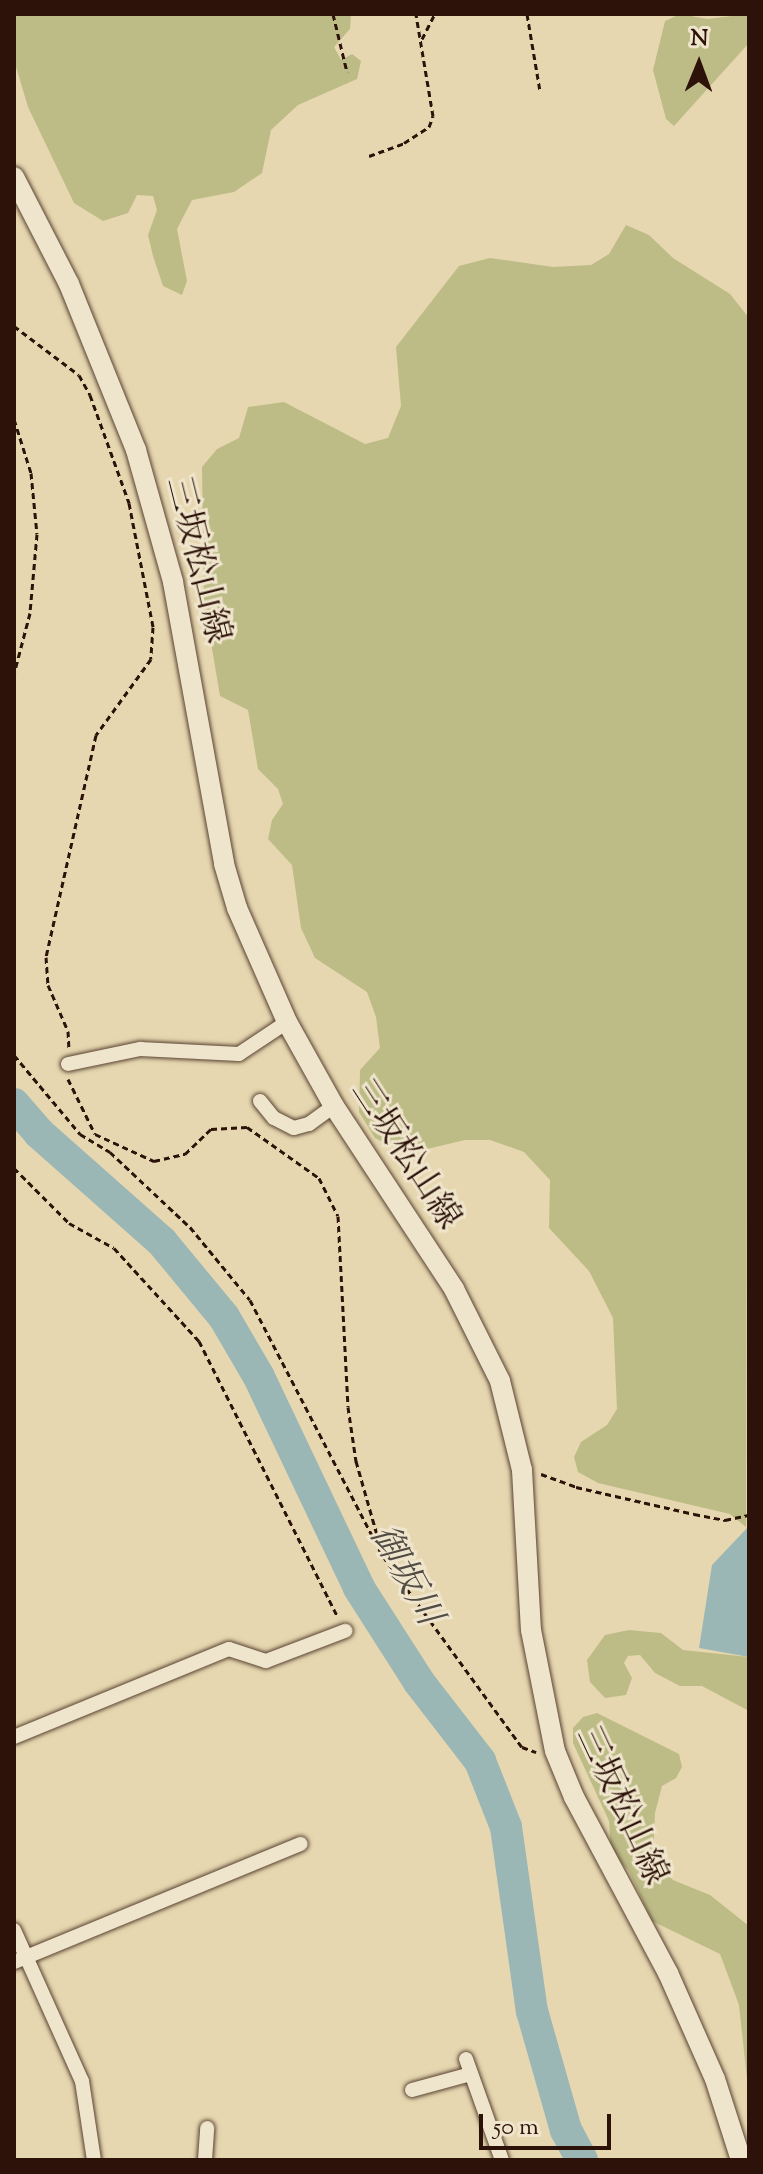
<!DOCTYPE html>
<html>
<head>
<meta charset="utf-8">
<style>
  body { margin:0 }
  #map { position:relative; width:763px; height:2174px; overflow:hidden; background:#e6d7b0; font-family:"Sorts Mill Goudy","Noto Serif JP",serif }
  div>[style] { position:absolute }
  .green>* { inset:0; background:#bdbc86 }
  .water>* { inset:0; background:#9ab7b5 }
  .river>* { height:32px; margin:-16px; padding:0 16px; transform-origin:16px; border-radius:16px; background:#9ab7b5 }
  .path>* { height:3px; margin-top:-1.5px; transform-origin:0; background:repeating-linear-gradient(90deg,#2c1208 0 6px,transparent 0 10px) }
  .roads { filter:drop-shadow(0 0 2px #5a4332) drop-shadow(0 0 2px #5a4332) }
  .minor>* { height:14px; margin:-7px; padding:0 7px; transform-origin:7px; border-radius:7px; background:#efe5cc }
  .secondary>* { height:20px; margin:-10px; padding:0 10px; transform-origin:10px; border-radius:10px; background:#efe5cc }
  span { translate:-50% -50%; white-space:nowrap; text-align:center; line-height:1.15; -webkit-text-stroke:6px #efe5cc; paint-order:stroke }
  .street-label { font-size:34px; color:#2c1208 }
  .water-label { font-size:36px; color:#524c45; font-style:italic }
  .frame { position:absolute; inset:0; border:16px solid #2c1208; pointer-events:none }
  .north { position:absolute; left:659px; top:24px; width:80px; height:80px; -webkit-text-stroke:6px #efe5cc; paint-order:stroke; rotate:1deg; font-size:22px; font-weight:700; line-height:32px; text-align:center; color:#2c1208 }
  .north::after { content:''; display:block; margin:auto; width:28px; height:36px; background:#2c1208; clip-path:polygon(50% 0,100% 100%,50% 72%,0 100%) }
  .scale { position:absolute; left:479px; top:2114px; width:132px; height:36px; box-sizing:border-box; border:4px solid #2c1208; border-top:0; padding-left:10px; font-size:24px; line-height:28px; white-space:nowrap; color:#2c1208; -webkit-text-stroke:6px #efe5cc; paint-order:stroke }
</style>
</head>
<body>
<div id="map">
  <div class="green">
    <i style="clip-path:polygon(14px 14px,351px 14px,350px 29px,334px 47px,341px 60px,352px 54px,361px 61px,357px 79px,298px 105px,271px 130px,262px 173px,234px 192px,192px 200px,177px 229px,187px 281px,182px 295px,163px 286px,153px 256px,148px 235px,157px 210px,153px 196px,137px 195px,128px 213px,103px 221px,74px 203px,28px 107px,14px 60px)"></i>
    <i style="clip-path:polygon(680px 14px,707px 19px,749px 14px,749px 43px,674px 126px,666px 119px,653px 70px,665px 21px)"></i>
    <i style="clip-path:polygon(626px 225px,649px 235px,673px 258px,730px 294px,749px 318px,746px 1527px,730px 1514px,598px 1483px,578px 1472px,574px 1457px,581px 1442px,607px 1425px,617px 1409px,613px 1318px,589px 1271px,549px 1228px,550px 1180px,524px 1152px,490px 1140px,465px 1140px,406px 1154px,375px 1138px,359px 1112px,360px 1070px,380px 1048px,376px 1017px,367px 992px,315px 958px,301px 928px,292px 865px,268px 839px,272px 820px,283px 804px,278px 789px,258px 769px,248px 710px,220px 696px,204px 601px,202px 467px,217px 449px,239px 438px,248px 407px,284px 402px,365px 444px,388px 438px,401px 406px,396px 347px,459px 266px,490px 258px,553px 267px,591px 265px,609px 254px)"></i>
    <i style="clip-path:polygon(629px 1630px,661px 1633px,683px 1650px,749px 1657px,749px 1711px,702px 1686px,680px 1686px,655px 1673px,640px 1655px,628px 1656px,624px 1663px,632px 1678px,626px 1695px,605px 1698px,590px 1682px,587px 1660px,605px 1635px)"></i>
    <i style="clip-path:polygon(597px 1713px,679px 1754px,682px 1767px,676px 1778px,662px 1786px,655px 1813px,653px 1859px,673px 1880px,710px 1895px,749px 1926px,749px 2098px,739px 2005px,720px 1954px,652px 1921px,629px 1871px,611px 1852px,609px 1821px,573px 1743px,573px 1728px,583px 1717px)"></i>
  </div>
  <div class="water">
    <i style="clip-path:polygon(749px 1526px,749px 1657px,699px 1648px,712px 1565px)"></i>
  </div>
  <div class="river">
    <i style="left:14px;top:1104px;width:38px;rotate:49deg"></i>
    <i style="left:39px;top:1133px;width:164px;rotate:41.5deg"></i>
    <i style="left:162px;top:1242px;width:97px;rotate:50.4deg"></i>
    <i style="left:224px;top:1317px;width:69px;rotate:59.7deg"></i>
    <i style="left:259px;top:1377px;width:233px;rotate:64.6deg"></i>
    <i style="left:359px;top:1588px;width:112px;rotate:57.4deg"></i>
    <i style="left:419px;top:1682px;width:100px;rotate:52.3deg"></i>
    <i style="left:480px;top:1761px;width:71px;rotate:68.5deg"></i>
    <i style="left:506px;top:1827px;width:186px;rotate:82deg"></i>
    <i style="left:532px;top:2011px;width:124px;rotate:74.1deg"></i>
    <i style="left:566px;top:2130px;width:34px;rotate:62deg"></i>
  </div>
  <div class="path">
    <i style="left:333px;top:14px;width:60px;rotate:76.4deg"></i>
    <i style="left:527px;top:14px;width:78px;rotate:80.4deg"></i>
    <i style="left:422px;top:39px;width:28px;rotate:-63deg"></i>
    <i style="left:369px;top:156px;width:37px;rotate:-20deg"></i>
    <i style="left:404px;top:143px;width:30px;rotate:-33deg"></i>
    <i style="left:429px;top:127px;width:12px;rotate:-70deg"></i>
    <i style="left:433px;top:116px;width:103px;rotate:-99.5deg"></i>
    <i style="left:14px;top:326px;width:81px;rotate:37deg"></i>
    <i style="left:79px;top:375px;width:23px;rotate:61deg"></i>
    <i style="left:90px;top:395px;width:115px;rotate:70.1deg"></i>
    <i style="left:129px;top:503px;width:126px;rotate:79deg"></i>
    <i style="left:153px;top:627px;width:32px;rotate:94deg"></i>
    <i style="left:151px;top:659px;width:94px;rotate:125.9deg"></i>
    <i style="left:96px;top:735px;width:228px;rotate:102.7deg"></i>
    <i style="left:46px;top:957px;width:28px;rotate:86deg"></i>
    <i style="left:48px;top:985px;width:50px;rotate:66.5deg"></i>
    <i style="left:68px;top:1031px;width:17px;rotate:87deg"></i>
    <i style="left:14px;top:419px;width:57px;rotate:72.5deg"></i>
    <i style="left:31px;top:473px;width:61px;rotate:84.4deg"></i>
    <i style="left:37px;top:534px;width:79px;rotate:95.1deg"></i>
    <i style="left:30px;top:613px;width:63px;rotate:104.7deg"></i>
    <i style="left:14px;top:1055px;width:103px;rotate:50.1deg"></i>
    <i style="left:80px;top:1134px;width:35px;rotate:31deg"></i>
    <i style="left:110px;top:1152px;width:110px;rotate:43.2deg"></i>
    <i style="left:190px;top:1227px;width:94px;rotate:50.6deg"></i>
    <i style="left:250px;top:1300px;width:285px;rotate:62.6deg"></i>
    <i style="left:68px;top:1079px;width:61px;rotate:63.9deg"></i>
    <i style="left:95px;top:1134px;width:65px;rotate:24.6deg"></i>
    <i style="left:154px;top:1161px;width:32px;rotate:-13deg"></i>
    <i style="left:185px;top:1154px;width:36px;rotate:-44deg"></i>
    <i style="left:211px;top:1129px;width:36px;rotate:-3deg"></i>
    <i style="left:247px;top:1127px;width:88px;rotate:35.3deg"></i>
    <i style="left:319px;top:1178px;width:42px;rotate:63.4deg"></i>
    <i style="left:338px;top:1216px;width:191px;rotate:87deg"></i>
    <i style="left:348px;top:1407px;width:55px;rotate:81.6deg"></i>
    <i style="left:356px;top:1461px;width:99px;rotate:74.1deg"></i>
    <i style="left:383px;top:1556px;width:236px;rotate:54deg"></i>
    <i style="left:522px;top:1747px;width:15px;rotate:20deg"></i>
    <i style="left:14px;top:1168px;width:78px;rotate:45deg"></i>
    <i style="left:69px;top:1223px;width:51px;rotate:29.1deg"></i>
    <i style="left:114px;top:1248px;width:126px;rotate:47.6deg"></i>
    <i style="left:199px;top:1341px;width:309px;rotate:63.3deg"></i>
    <i style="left:541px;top:1474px;width:37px;rotate:20deg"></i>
    <i style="left:576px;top:1487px;width:121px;rotate:12.9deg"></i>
    <i style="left:694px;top:1514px;width:32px;rotate:11deg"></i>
    <i style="left:725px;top:1520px;width:25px;rotate:-12deg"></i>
  </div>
  <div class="roads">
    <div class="minor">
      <i style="left:68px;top:1064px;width:74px;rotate:-11.8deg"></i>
      <i style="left:140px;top:1049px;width:99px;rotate:2.9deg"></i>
      <i style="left:239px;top:1054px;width:58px;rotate:-33.7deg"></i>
      <i style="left:260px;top:1101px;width:22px;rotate:51deg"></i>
      <i style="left:274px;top:1118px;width:22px;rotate:27deg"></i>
      <i style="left:294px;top:1128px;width:16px;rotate:-15deg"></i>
      <i style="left:309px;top:1124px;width:31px;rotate:-36deg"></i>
      <i style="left:14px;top:1737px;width:232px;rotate:-22.3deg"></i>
      <i style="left:229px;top:1649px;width:39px;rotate:18deg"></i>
      <i style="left:266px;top:1661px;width:85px;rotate:-20.8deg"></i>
      <i style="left:14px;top:1930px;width:166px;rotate:65.8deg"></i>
      <i style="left:82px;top:2081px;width:80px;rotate:81.4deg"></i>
      <i style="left:14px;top:1962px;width:310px;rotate:-22.4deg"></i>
      <i style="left:466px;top:2059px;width:107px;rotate:70.4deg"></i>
      <i style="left:412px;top:2090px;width:61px;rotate:-15.2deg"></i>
      <i style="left:205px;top:2160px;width:32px;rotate:-86deg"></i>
    </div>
    <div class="secondary">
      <i style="left:14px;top:177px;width:120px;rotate:62.8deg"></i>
      <i style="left:69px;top:284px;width:179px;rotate:68deg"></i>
      <i style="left:136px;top:450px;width:137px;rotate:74.3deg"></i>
      <i style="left:173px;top:582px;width:287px;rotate:79.7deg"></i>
      <i style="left:224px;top:864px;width:46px;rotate:73.5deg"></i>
      <i style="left:237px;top:908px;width:124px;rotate:66.3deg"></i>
      <i style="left:287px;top:1022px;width:96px;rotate:60.8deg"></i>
      <i style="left:334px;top:1106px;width:219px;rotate:56.7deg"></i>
      <i style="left:454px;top:1289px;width:103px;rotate:63.4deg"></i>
      <i style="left:500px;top:1381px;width:92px;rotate:76.1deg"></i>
      <i style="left:522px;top:1470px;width:160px;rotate:86.8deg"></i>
      <i style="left:531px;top:1630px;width:123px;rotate:78.8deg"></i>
      <i style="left:555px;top:1751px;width:50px;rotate:67.6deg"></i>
      <i style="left:574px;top:1797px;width:200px;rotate:61.9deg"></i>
      <i style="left:668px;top:1973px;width:116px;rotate:66.1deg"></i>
      <i style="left:715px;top:2079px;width:85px;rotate:72.2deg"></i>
    </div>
  </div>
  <div class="street-label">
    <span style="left:197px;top:560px;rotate:76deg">三坂松山線</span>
    <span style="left:405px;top:1155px;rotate:57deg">三坂松山線</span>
    <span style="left:621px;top:1806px;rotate:65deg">三坂松山線</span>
  </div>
  <div class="water-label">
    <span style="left:404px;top:1576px;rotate:61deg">御坂川</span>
  </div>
  <div class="frame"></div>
  <div class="north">N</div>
  <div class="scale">50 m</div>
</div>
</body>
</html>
